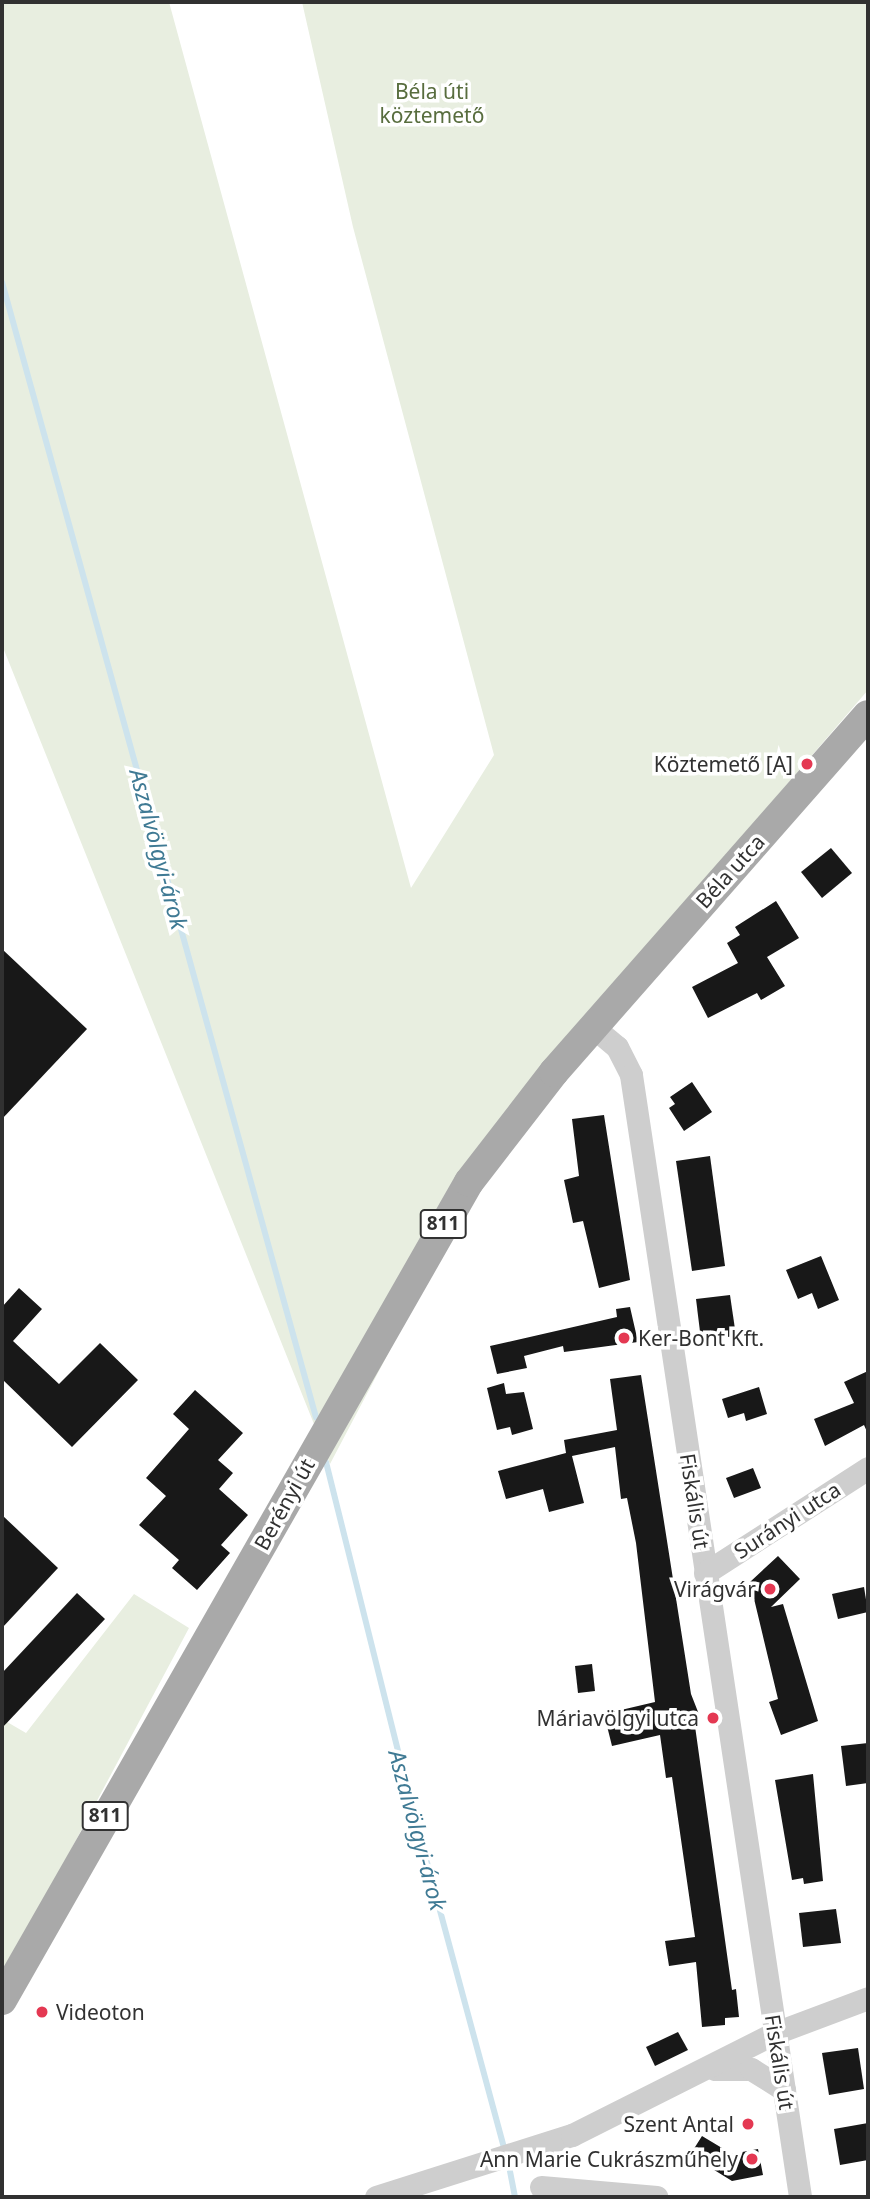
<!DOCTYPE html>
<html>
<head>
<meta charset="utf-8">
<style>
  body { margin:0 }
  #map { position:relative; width:870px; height:2199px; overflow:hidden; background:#fff; font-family:"Noto Sans",sans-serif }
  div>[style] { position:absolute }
  .green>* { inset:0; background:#e8eee0 }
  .stream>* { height:6px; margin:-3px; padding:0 3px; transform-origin:3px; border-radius:3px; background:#cde3ed }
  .building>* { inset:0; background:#181818 }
  .minor>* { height:23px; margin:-11.5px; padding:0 11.5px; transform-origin:11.5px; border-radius:11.5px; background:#cecece }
  .major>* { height:30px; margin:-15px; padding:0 15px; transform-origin:15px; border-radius:15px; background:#a9a9a9 }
  .dots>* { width:19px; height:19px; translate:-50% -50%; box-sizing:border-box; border:4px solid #fff; border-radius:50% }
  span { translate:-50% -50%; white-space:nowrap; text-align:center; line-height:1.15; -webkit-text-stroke:7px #fff; paint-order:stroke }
  .shield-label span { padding:2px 5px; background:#fff; border:2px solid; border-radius:5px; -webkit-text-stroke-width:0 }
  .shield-label { font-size:19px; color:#313131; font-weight:700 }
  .park-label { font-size:21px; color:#586d3e }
  .poi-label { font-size:21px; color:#313131 }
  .right { translate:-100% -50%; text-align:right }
  .left { translate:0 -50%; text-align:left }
  .street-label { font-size:21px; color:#313131 }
  .water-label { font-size:23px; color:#3f7a94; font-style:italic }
  .frame { position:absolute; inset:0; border:4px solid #313131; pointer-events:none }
</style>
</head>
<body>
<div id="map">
  <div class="green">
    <i style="clip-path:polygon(2px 2px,169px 2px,411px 888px,494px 755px,353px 227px,302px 2px,868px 2px,868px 690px,650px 944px,500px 1141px,330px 1464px,2px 645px)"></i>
    <i style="clip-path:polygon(134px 1594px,189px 1628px,2px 1979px,2px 1719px,26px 1733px)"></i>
  </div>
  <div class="stream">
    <i style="left:2px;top:282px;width:1178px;rotate:74.54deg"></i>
    <i style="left:326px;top:1462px;width:340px;rotate:76deg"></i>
    <i style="left:408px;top:1792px;width:372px;rotate:74.9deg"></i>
    <i style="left:508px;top:2161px;width:37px;rotate:79deg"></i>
  </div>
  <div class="building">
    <i style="clip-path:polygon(831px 848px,852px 873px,822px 898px,801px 872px)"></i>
    <i style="clip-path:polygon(776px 901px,799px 938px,767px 957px,785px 986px,761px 1000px,757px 993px,708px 1018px,692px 987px,738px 963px,727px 943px,740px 935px,735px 927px)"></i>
    <i style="clip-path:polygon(2px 949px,87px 1029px,2px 1119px)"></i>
    <i style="clip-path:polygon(692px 1082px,712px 1112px,684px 1131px,669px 1108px,675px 1104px,670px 1097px)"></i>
    <i style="clip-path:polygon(604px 1115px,630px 1280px,599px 1288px,583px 1221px,573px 1223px,564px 1180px,579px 1176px,572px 1119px)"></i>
    <i style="clip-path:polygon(710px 1156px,725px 1266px,692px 1271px,676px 1161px)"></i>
    <i style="clip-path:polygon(821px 1256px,839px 1300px,818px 1309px,812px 1293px,798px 1299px,786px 1270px)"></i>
    <i style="clip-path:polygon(19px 1288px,42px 1309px,13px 1341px,59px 1384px,100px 1343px,138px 1380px,72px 1447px,2px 1379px,2px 1307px)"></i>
    <i style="clip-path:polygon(730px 1295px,736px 1336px,701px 1340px,696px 1299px)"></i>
    <i style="clip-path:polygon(630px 1307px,638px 1342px,564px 1352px,563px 1346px,524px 1356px,527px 1368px,497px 1374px,490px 1346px,617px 1317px,616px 1309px)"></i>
    <i style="clip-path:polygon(868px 1371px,868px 1434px,864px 1425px,825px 1446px,814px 1419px,854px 1403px,844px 1382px)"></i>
    <i style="clip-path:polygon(641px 1375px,691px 1694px,700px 1717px,694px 1719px,732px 1990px,736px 1989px,739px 2017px,725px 2018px,725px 2025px,702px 2027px,696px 1962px,669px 1966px,665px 1941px,695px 1937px,672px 1777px,666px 1778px,660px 1735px,612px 1746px,604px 1714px,655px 1702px,636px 1543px,627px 1498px,621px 1499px,615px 1447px,572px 1456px,584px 1503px,549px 1512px,543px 1489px,506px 1499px,498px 1471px,566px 1453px,564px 1440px,617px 1430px,610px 1379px)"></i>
    <i style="clip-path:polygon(504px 1383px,506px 1394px,524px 1392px,533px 1429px,512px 1435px,510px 1427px,497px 1430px,487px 1388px)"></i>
    <i style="clip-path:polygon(759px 1387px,767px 1414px,746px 1421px,744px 1413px,728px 1418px,722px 1399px)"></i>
    <i style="clip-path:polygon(195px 1390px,243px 1433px,218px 1460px,233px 1473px,219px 1489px,248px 1515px,221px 1545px,230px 1553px,197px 1590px,172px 1568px,179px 1560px,139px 1525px,166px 1496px,146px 1478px,189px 1429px,173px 1414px)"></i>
    <i style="clip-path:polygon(753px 1468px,761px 1488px,734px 1498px,726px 1478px)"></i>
    <i style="clip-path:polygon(2px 1515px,58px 1568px,2px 1628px)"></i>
    <i style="clip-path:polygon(778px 1556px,800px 1579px,771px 1607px,783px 1604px,818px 1721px,781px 1735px,769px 1702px,778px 1699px,750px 1582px)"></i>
    <i style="clip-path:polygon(864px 1587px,868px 1612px,838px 1619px,832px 1594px)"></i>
    <i style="clip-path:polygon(77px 1593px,105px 1619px,2px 1728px,2px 1673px)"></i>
    <i style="clip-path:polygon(592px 1664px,595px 1691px,578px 1693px,575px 1666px)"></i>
    <i style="clip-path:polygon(868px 1743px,868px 1783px,846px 1786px,841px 1746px)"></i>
    <i style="clip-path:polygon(813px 1774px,823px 1881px,804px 1884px,803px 1878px,792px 1880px,775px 1780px)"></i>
    <i style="clip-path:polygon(836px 1909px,841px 1943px,803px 1947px,799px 1913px)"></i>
    <i style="clip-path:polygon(678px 2032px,688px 2050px,655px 2066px,646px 2047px)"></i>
    <i style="clip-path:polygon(858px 2048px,864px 2089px,829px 2095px,822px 2053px)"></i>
    <i style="clip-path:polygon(868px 2123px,868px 2160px,840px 2165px,834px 2129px)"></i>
    <i style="clip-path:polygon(702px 2136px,732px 2154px,758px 2149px,763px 2175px,732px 2181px,690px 2155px)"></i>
  </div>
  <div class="minor">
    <i style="left:593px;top:1027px;width:31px;rotate:40deg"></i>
    <i style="left:617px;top:1047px;width:31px;rotate:63deg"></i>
    <i style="left:631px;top:1075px;width:1135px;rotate:81.43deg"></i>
    <i style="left:705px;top:1573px;width:194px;rotate:-32.8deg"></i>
    <i style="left:715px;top:2069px;width:36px"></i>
    <i style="left:751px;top:2069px;width:39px;rotate:32deg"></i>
    <i style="left:541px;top:2187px;width:116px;rotate:4.9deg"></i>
    <i style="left:376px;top:2197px;width:206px;rotate:-17.6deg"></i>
    <i style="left:572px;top:2135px;width:227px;rotate:-26.7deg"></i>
    <i style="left:775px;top:2033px;width:99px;rotate:-20.6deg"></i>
  </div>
  <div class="major">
    <i style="left:2px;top:2000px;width:942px;rotate:-60.28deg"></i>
    <i style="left:469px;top:1182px;width:139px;rotate:-52.3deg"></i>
    <i style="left:554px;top:1072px;width:475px;rotate:-48.7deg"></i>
  </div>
  <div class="dots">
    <i style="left:807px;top:764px;background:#e43852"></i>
    <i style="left:624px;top:1338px;background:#e43852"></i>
    <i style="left:770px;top:1589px;background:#e43852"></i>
    <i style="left:713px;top:1718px;background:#e43852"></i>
    <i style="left:42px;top:2012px;background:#e43852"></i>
    <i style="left:748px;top:2124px;background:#e43852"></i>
    <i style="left:752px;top:2159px;background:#e43852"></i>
  </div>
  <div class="shield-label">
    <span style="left:443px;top:1224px">811</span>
    <span style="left:105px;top:1816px">811</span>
  </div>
  <div class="park-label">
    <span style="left:432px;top:103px">Béla úti<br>köztemető</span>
  </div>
  <div class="poi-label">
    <span class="right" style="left:793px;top:764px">Köztemető [A]</span>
    <span class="left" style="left:638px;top:1338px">Ker-Bont Kft.</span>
    <span class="right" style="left:756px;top:1589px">Virágvár</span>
    <span class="right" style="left:699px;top:1718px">Máriavölgyi utca</span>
    <span class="left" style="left:56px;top:2012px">Videoton</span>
    <span class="right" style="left:734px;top:2124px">Szent Antal</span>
    <span class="right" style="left:738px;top:2159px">Ann Marie Cukrászműhely</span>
  </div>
  <div class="street-label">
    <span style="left:730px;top:871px;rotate:-48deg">Béla utca</span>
    <span style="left:695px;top:1501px;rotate:81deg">Fiskális út</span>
    <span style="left:284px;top:1504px;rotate:-61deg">Berényi út</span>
    <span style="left:787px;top:1520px;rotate:-33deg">Surányi utca</span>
    <span style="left:780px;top:2062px;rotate:81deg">Fiskális út</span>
  </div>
  <div class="water-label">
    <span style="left:159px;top:849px;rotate:75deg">Aszalvölgyi-árok</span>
    <span style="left:418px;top:1830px;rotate:75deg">Aszalvölgyi-árok</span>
  </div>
  <div class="frame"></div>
</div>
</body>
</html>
